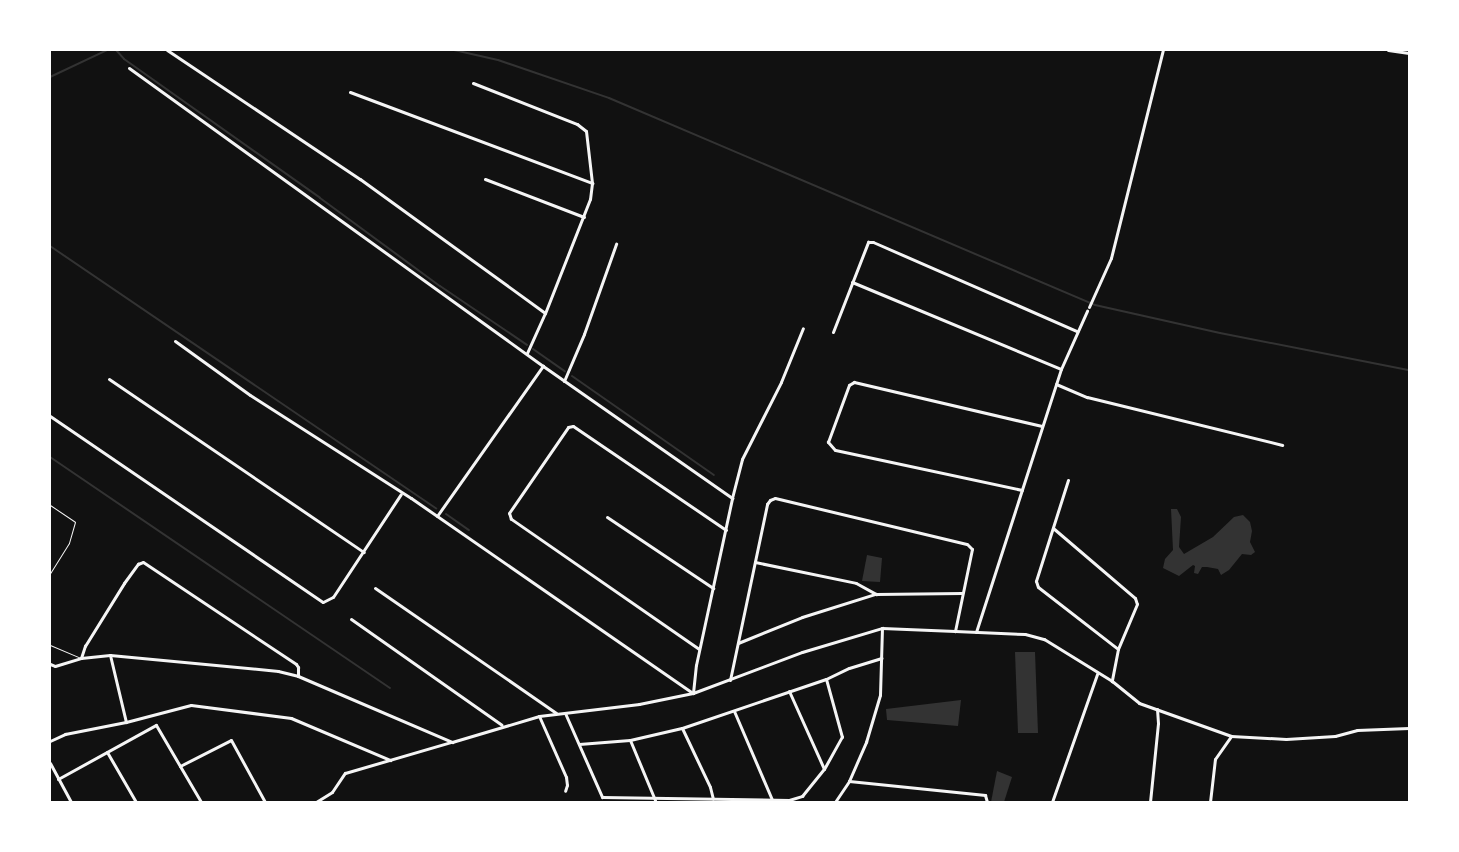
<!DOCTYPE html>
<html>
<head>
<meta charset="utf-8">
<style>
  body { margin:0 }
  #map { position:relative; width:1459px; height:852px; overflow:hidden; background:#111; font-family:Overpass,sans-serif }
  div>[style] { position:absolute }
  .water>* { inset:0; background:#333 }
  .stream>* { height:2px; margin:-1px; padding:0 1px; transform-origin:1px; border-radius:1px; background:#333 }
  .service>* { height:1px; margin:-0.5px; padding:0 0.5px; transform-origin:0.5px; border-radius:0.5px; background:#f5f5f5 }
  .minor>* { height:3px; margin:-1.5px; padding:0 1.5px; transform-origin:1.5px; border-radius:1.5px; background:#f5f5f5 }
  span { translate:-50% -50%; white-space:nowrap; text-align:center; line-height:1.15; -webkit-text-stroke:4px #fff; paint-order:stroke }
  .frame { position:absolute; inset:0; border:51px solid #fff; pointer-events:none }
</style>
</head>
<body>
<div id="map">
  <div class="water">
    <i style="clip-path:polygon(1171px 509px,1177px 509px,1181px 517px,1179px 547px,1184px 554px,1213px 537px,1234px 517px,1243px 515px,1250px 522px,1252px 531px,1250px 542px,1255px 552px,1251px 555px,1242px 554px,1229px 570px,1221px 575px,1218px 569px,1207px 567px,1202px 567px,1198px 574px,1194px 573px,1195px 566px,1193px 565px,1179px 576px,1163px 568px,1165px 559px,1173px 550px)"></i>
    <i style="clip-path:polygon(867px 555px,882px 558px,880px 582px,862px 581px)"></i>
    <i style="clip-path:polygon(1015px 652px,1035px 652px,1038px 733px,1018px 733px)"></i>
    <i style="clip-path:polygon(961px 700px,958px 726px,887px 720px,886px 709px)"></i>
    <i style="clip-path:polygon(997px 771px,1012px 777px,1004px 802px,991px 802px)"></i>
  </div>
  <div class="stream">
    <i style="left:116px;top:50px;width:12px;rotate:48deg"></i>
    <i style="left:124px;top:59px;width:240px;rotate:35.3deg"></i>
    <i style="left:320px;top:198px;width:149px;rotate:36.3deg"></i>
    <i style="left:440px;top:286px;width:105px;rotate:34.1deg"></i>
    <i style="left:454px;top:50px;width:45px;rotate:12.8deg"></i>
    <i style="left:498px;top:60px;width:117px;rotate:18.9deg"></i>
    <i style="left:609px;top:98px;width:528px;rotate:23.07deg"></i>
    <i style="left:1095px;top:305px;width:128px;rotate:12.6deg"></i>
    <i style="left:1220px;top:333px;width:193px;rotate:11.1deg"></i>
    <i style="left:50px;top:77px;width:63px;rotate:-25.3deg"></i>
    <i style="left:50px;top:246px;width:467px;rotate:34.2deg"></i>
    <i style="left:533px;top:349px;width:39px;rotate:35deg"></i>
    <i style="left:572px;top:376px;width:173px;rotate:34.9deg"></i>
    <i style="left:50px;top:457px;width:411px;rotate:34.2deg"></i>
    <i style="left:446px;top:514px;width:28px;rotate:35deg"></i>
  </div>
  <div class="service">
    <i style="left:50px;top:505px;width:30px;rotate:34deg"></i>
    <i style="left:75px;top:522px;width:22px;rotate:106deg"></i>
    <i style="left:69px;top:543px;width:36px;rotate:122deg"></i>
    <i style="left:50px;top:645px;width:33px;rotate:23deg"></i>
  </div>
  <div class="minor">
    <i style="left:167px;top:50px;width:232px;rotate:33.8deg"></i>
    <i style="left:360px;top:179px;width:228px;rotate:35.9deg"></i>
    <i style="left:1388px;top:50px;width:21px;rotate:8deg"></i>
    <i style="left:129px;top:68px;width:510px;rotate:35.75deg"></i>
    <i style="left:543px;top:366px;width:231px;rotate:34.9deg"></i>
    <i style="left:473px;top:83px;width:112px;rotate:21.5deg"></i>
    <i style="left:577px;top:124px;width:11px;rotate:38deg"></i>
    <i style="left:586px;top:131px;width:52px;rotate:83.4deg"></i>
    <i style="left:592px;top:183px;width:16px;rotate:97deg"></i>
    <i style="left:590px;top:199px;width:123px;rotate:111.5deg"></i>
    <i style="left:545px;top:313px;width:44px;rotate:114.2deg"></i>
    <i style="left:350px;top:92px;width:259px;rotate:20.6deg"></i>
    <i style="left:485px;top:179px;width:106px;rotate:21deg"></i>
    <i style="left:852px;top:282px;width:226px;rotate:22.6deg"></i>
    <i style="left:1089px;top:307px;width:54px;rotate:-65.8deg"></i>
    <i style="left:1111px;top:258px;width:214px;rotate:-76deg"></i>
    <i style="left:833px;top:332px;width:97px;rotate:-68.7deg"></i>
    <i style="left:868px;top:242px;width:5px"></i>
    <i style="left:873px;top:242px;width:223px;rotate:23.6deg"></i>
    <i style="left:175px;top:341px;width:92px;rotate:35.8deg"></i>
    <i style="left:250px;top:395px;width:191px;rotate:32.6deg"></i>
    <i style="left:411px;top:498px;width:343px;rotate:34.7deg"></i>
    <i style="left:693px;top:693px;width:28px;rotate:-84deg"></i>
    <i style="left:696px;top:665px;width:171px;rotate:-77.8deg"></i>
    <i style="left:732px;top:498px;width:40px;rotate:-75.6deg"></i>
    <i style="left:742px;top:459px;width:86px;rotate:-63.1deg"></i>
    <i style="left:781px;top:382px;width:58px;rotate:-67.8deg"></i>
    <i style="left:109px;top:379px;width:308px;rotate:34.2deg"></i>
    <i style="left:564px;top:381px;width:51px;rotate:-66.9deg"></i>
    <i style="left:584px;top:334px;width:96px;rotate:-70.4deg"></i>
    <i style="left:1056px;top:384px;width:34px;rotate:23deg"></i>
    <i style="left:1087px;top:397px;width:201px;rotate:13.8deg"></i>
    <i style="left:50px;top:416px;width:330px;rotate:34.3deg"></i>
    <i style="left:323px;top:602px;width:11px;rotate:-27deg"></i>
    <i style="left:333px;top:597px;width:123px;rotate:-56.6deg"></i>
    <i style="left:1068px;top:480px;width:106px;rotate:107.6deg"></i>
    <i style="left:1036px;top:581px;width:6px;rotate:72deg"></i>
    <i style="left:1038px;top:587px;width:101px;rotate:37.8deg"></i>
    <i style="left:1022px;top:490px;width:191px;rotate:-167.9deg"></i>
    <i style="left:835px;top:450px;width:11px;rotate:-131deg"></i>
    <i style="left:828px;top:442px;width:61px;rotate:-69.8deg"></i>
    <i style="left:849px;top:385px;width:6px;rotate:-31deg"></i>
    <i style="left:854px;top:382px;width:193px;rotate:13.2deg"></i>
    <i style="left:437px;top:516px;width:184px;rotate:-54.8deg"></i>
    <i style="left:607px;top:517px;width:128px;rotate:33.8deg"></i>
    <i style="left:1053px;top:528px;width:108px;rotate:40.5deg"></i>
    <i style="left:1135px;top:598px;width:6px;rotate:72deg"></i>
    <i style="left:1137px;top:604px;width:49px;rotate:112.9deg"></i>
    <i style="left:1118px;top:649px;width:33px;rotate:101deg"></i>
    <i style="left:755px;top:562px;width:103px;rotate:11.7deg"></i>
    <i style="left:856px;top:583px;width:23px;rotate:29deg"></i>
    <i style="left:876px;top:594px;width:86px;rotate:-0.7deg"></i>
    <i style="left:375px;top:588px;width:220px;rotate:34.6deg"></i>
    <i style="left:351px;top:619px;width:184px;rotate:35.1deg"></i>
    <i style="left:976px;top:632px;width:276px;rotate:-72.1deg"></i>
    <i style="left:1061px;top:369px;width:64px;rotate:-65.9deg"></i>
    <i style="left:738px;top:643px;width:69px;rotate:-22.1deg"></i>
    <i style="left:802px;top:617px;width:77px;rotate:-17.5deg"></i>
    <i style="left:699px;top:649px;width:229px;rotate:-145.3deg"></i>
    <i style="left:511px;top:519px;width:6px;rotate:-108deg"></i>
    <i style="left:509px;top:513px;width:104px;rotate:-55.5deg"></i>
    <i style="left:568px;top:427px;width:5px;rotate:-11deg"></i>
    <i style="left:573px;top:426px;width:185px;rotate:34.2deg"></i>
    <i style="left:110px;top:655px;width:69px;rotate:76.6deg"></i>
    <i style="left:81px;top:658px;width:13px;rotate:-72deg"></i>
    <i style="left:85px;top:646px;width:74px;rotate:-58.2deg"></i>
    <i style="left:124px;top:583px;width:24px;rotate:-54deg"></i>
    <i style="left:138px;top:564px;width:5px;rotate:-22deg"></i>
    <i style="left:143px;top:562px;width:184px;rotate:33.7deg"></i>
    <i style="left:296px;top:664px;width:4px;rotate:56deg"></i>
    <i style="left:298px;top:667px;width:9px;rotate:90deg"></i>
    <i style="left:50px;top:664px;width:5px;rotate:22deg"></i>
    <i style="left:55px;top:666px;width:27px;rotate:-17deg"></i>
    <i style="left:81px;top:658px;width:29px;rotate:-6deg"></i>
    <i style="left:110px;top:655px;width:169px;rotate:5.4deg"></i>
    <i style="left:278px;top:671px;width:21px;rotate:14deg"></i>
    <i style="left:298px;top:676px;width:168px;rotate:23.2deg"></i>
    <i style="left:452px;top:742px;width:91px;rotate:-16.6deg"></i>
    <i style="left:539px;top:716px;width:101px;rotate:-6.8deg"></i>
    <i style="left:639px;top:704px;width:55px;rotate:-11.5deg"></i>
    <i style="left:693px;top:693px;width:116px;rotate:-20.6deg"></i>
    <i style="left:802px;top:652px;width:84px;rotate:-16.7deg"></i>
    <i style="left:882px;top:628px;width:73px;rotate:2.4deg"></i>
    <i style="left:955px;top:631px;width:70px;rotate:2.5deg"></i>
    <i style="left:1025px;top:634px;width:20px;rotate:15deg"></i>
    <i style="left:1044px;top:639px;width:80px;rotate:31.7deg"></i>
    <i style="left:1112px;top:681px;width:35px;rotate:39deg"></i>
    <i style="left:1139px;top:703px;width:98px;rotate:19.7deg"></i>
    <i style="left:1231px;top:736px;width:55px;rotate:3.1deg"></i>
    <i style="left:1286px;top:739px;width:49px;rotate:-3.5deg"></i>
    <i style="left:1335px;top:736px;width:23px;rotate:-15deg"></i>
    <i style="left:1357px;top:730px;width:52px;rotate:-2.2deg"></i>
    <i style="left:730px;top:680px;width:180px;rotate:-78.1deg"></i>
    <i style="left:767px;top:504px;width:5px;rotate:-53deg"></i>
    <i style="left:770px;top:500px;width:5px;rotate:-22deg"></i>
    <i style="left:775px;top:498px;width:197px;rotate:13.5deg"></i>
    <i style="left:967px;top:544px;width:7px;rotate:45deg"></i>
    <i style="left:972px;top:549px;width:84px;rotate:101.7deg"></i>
    <i style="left:789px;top:691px;width:85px;rotate:65.8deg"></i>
    <i style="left:734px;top:711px;width:99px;rotate:66.8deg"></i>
    <i style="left:565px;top:713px;width:92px;rotate:66.2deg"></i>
    <i style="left:602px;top:797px;width:187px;rotate:0.9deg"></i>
    <i style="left:789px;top:800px;width:14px;rotate:-17deg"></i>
    <i style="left:802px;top:796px;width:35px;rotate:-51deg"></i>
    <i style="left:824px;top:769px;width:37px;rotate:-61deg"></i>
    <i style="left:842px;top:737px;width:60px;rotate:-105.4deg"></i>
    <i style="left:539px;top:716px;width:67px;rotate:66.1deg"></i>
    <i style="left:566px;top:777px;width:8px;rotate:83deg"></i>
    <i style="left:567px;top:785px;width:6px;rotate:108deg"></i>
    <i style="left:682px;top:728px;width:65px;rotate:64.6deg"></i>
    <i style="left:710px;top:787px;width:12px;rotate:76deg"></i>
    <i style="left:630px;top:740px;width:65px;rotate:67.4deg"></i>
    <i style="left:50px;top:741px;width:17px;rotate:-25deg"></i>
    <i style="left:65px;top:734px;width:62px;rotate:-11.1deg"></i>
    <i style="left:126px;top:722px;width:67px;rotate:-14.7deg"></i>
    <i style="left:191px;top:705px;width:101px;rotate:7.4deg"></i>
    <i style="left:291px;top:718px;width:108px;rotate:23deg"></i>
    <i style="left:579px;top:744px;width:51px;rotate:-4.5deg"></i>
    <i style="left:630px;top:740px;width:53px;rotate:-13deg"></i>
    <i style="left:682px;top:728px;width:152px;rotate:-18.8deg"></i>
    <i style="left:826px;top:679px;width:25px;rotate:-26deg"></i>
    <i style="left:849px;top:668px;width:34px;rotate:-17deg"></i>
    <i style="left:107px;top:752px;width:58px;rotate:59.9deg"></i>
    <i style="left:50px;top:763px;width:44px;rotate:61.7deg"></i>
    <i style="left:180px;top:766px;width:57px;rotate:-27deg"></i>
    <i style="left:231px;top:740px;width:71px;rotate:61.3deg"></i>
    <i style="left:58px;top:779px;width:112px;rotate:-28.9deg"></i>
    <i style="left:156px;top:725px;width:89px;rotate:59.7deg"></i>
    <i style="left:849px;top:781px;width:137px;rotate:5.9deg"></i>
    <i style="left:985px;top:795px;width:7px;rotate:74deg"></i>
    <i style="left:316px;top:802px;width:19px;rotate:-32deg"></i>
    <i style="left:332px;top:792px;width:23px;rotate:-56deg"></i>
    <i style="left:345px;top:773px;width:110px;rotate:-16.3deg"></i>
    <i style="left:835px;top:802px;width:25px;rotate:-56deg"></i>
    <i style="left:849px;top:781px;width:43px;rotate:-66.4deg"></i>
    <i style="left:866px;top:742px;width:49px;rotate:-73.4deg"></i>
    <i style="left:880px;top:695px;width:67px;rotate:-88.3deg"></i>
    <i style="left:1052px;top:802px;width:136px;rotate:-70.6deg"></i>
    <i style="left:1150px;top:802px;width:79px;rotate:-84.2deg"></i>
    <i style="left:1158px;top:723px;width:14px;rotate:-94deg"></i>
    <i style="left:1210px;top:802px;width:43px;rotate:-83.4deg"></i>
    <i style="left:1215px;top:759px;width:28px;rotate:-55deg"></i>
  </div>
  <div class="frame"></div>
</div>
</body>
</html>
